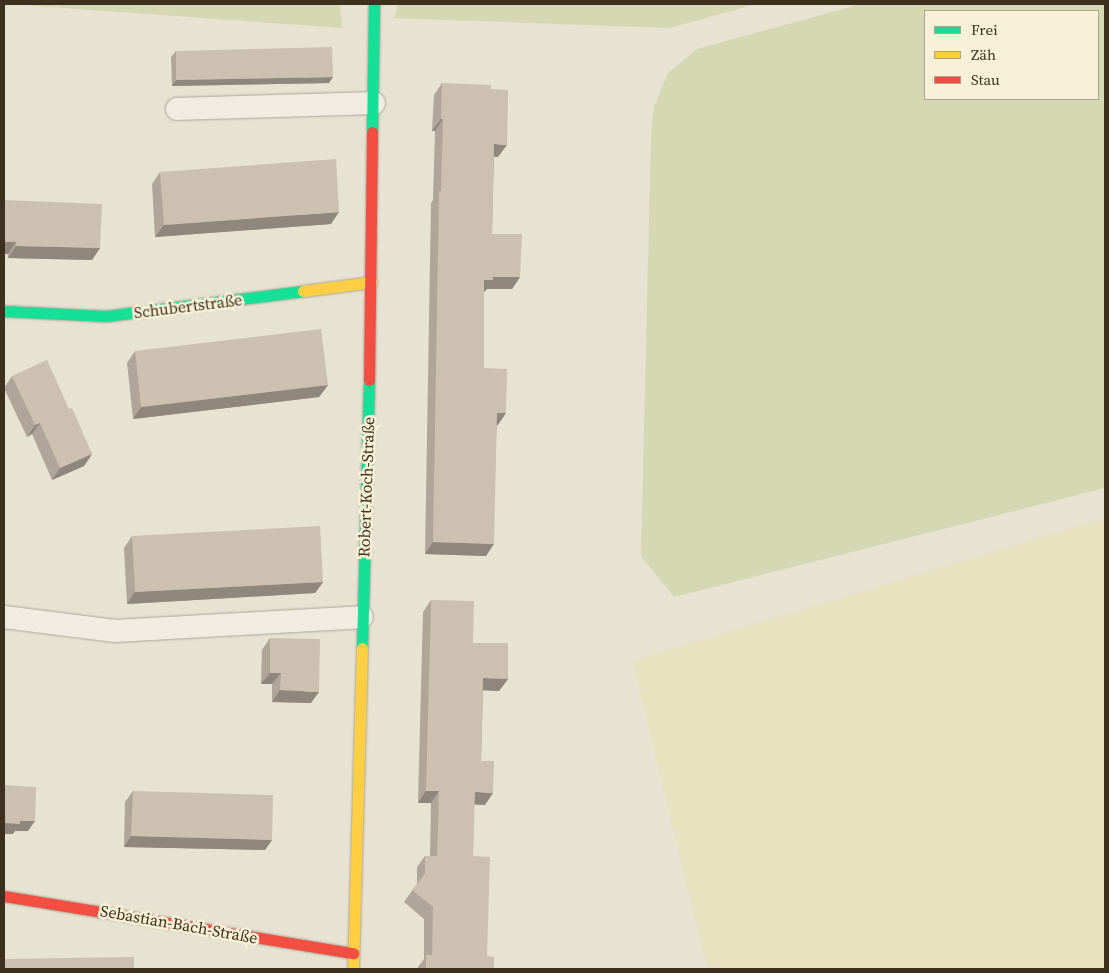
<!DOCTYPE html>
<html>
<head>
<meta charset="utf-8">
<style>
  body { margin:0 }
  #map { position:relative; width:1109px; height:973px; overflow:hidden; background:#e7e2d1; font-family:"Source Serif 4",serif }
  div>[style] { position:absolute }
  .farmland>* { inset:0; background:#e7e2c0 }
  .green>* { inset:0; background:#d5d8b2 }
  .roads { filter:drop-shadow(0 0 1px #ada799) drop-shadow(0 0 1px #ada799) }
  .lane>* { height:22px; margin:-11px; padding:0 11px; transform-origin:11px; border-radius:11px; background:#f0ece2 }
  .fast>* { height:11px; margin:-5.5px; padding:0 5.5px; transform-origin:5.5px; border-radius:5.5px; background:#16e098 }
  .slow>* { height:11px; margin:-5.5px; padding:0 5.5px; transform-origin:5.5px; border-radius:5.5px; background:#ffcf43 }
  .jam>* { height:11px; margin:-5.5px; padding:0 5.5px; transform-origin:5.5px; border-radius:5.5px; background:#f24e42 }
  .wall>* { inset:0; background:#afa598 }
  .shaded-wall>* { inset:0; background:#8f867c }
  .building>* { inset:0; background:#ccc0b1 }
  span { translate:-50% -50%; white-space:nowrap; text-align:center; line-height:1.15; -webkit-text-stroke:5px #f8f0d7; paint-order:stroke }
  .street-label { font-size:16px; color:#3d301f }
  .frame { position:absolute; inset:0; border:5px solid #3d301f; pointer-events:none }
  .legend { position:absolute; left:924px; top:10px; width:175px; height:90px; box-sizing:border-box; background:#f8f0d7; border:1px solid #ada38d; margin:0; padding:6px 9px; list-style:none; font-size:15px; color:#3d301f }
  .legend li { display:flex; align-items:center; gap:10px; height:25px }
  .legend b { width:25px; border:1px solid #ada38d }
</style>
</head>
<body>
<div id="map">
  <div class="farmland">
    <i style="clip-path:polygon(1105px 519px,1105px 969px,708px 969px,632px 661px,1078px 526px)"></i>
  </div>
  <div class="green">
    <i style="clip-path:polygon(8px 4px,340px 4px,342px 28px)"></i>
    <i style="clip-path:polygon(398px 4px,756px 4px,670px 28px,394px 18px)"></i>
    <i style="clip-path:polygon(evenodd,861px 4px,1105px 4px,1105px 488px,674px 597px,641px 556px,651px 137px,654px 107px,668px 73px,697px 49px,861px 4px,925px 11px,1098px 11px,1098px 99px,925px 99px,925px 11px)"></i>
  </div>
  <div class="roads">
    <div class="lane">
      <i style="left:177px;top:109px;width:197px;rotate:-1.7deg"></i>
      <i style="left:4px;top:617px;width:112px;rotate:7.2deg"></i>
      <i style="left:115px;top:631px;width:247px;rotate:-3.2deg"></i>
    </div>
    <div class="fast">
      <i style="left:372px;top:132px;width:128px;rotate:-89.1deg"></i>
      <i style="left:4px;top:311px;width:102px;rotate:2.8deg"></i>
      <i style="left:106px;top:316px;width:199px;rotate:-7.2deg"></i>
      <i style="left:362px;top:648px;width:268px;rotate:-88.5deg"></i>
    </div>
    <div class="slow">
      <i style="left:303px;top:291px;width:69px;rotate:-7.5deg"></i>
      <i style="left:353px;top:969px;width:321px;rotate:-88.4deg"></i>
    </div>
    <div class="jam">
      <i style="left:369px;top:380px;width:248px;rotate:-89.3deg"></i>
      <i style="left:4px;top:896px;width:354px;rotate:9.3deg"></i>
    </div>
  </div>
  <div class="wall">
    <i style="clip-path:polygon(176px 51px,329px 83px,172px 86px,171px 57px)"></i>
    <i style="clip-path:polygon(442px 83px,491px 89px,498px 157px,494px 156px,492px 234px,520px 277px,512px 289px,487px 289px,484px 292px,484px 368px,506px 413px,497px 425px,486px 556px,425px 554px,431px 203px,433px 200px,435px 131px,432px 131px,434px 95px)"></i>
    <i style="clip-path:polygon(160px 172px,331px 224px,155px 237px,152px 184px)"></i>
    <i style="clip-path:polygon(4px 200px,100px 248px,92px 260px,8px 258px)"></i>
    <i style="clip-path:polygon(135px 351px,328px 385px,319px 397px,133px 419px,127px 363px)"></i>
    <i style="clip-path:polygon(12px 376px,69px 409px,92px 454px,84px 466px,52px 480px,32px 434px,27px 437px,4px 388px)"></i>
    <i style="clip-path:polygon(132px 536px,323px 582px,315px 593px,127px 604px,124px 548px)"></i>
    <i style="clip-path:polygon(431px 600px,473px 643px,508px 679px,499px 691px,483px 690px,481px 761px,485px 805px,474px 804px,473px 856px,487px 956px,494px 969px,418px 969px,418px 967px,424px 959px,424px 919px,404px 902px,417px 884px,417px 867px,425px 856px,430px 856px,431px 803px,418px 803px,423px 612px)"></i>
    <i style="clip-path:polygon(270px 638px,311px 703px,272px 702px,272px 684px,261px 684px,262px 650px)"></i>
    <i style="clip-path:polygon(133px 791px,272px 840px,265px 850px,124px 847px,125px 802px)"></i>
  </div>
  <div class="shaded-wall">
    <i style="clip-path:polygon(333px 77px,329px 83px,172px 86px,176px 80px)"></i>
    <i style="clip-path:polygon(441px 119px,443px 119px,435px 131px,432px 131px)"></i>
    <i style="clip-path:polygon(494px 144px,507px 145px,498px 157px,486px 156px)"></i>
    <i style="clip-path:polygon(339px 212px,331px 224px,155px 237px,164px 225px)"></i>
    <i style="clip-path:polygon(4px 242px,16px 242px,8px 254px,4px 254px)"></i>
    <i style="clip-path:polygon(16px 246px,100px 248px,92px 260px,8px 258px)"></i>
    <i style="clip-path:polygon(493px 277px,520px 277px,512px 289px,487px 289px,484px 292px,484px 280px)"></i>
    <i style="clip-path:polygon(328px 385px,319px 397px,133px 419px,141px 407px)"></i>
    <i style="clip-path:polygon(497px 413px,506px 413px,498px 425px,489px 425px)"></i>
    <i style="clip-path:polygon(40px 423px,32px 434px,27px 437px,35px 425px)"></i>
    <i style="clip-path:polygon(92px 454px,84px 466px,52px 480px,60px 468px)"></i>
    <i style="clip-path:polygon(433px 542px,494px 544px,486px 556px,425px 554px)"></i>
    <i style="clip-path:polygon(323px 582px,315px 593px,127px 604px,135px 592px)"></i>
    <i style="clip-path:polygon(270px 673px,281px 673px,272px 684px,261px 684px)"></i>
    <i style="clip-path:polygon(483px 678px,508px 679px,499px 691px,475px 690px)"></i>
    <i style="clip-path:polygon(280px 690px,319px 692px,311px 703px,272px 702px)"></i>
    <i style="clip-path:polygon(426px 791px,439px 791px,431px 803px,418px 803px)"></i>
    <i style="clip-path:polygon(475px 792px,493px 793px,485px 805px,466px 804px)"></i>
    <i style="clip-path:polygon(20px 821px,35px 821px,28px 831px,15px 831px,13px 834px,4px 834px,4px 823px)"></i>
    <i style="clip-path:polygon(131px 836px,272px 840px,265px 850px,124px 847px)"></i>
  </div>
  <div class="building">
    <i style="clip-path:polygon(332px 47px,333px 77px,176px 80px,176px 51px)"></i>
    <i style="clip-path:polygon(442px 83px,491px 85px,491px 89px,508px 90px,507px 145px,494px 144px,492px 234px,522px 234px,520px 277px,493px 277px,493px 280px,484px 280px,484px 368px,507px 369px,506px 413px,497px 413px,494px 544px,433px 542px,439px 191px,441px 191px,443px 119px,441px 119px)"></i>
    <i style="clip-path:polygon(336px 159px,339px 212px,164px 225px,160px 172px)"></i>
    <i style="clip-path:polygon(4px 200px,102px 204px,100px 248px,16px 246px,16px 242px,4px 242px)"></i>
    <i style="clip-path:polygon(321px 329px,328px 385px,141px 407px,135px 351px)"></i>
    <i style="clip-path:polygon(47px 360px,69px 409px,72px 408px,92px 454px,60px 468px,40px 423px,35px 425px,12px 376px)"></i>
    <i style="clip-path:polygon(320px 526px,323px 582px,135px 592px,132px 536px)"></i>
    <i style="clip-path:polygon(431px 600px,474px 601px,473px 643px,508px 643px,508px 679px,483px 678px,481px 761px,494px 761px,493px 793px,475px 792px,473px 856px,490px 857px,487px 956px,494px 957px,494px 969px,426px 969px,426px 955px,432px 955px,433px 907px,412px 890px,425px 874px,425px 856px,437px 856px,439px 791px,426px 791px)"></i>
    <i style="clip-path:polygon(270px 638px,320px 639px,319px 692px,280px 690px,281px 673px,270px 673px)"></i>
    <i style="clip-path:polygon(4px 785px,36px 787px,35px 821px,20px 821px,20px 824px,4px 823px)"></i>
    <i style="clip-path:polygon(133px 791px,273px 795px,272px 840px,131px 836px)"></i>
    <i style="clip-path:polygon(134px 957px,134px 969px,4px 969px,4px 959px)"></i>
  </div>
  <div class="street-label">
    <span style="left:188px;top:306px;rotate:-7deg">Schubertstraße</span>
    <span style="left:366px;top:487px;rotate:-88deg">Robert-Koch-Straße</span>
    <span style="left:179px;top:924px;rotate:10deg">Sebastian-Bach-Straße</span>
  </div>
  <div class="frame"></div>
  <ul class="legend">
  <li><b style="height:6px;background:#16e098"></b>Frei</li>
  <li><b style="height:6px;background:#ffcf43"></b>Zäh</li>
  <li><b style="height:6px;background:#f24e42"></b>Stau</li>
  </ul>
</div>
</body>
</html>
